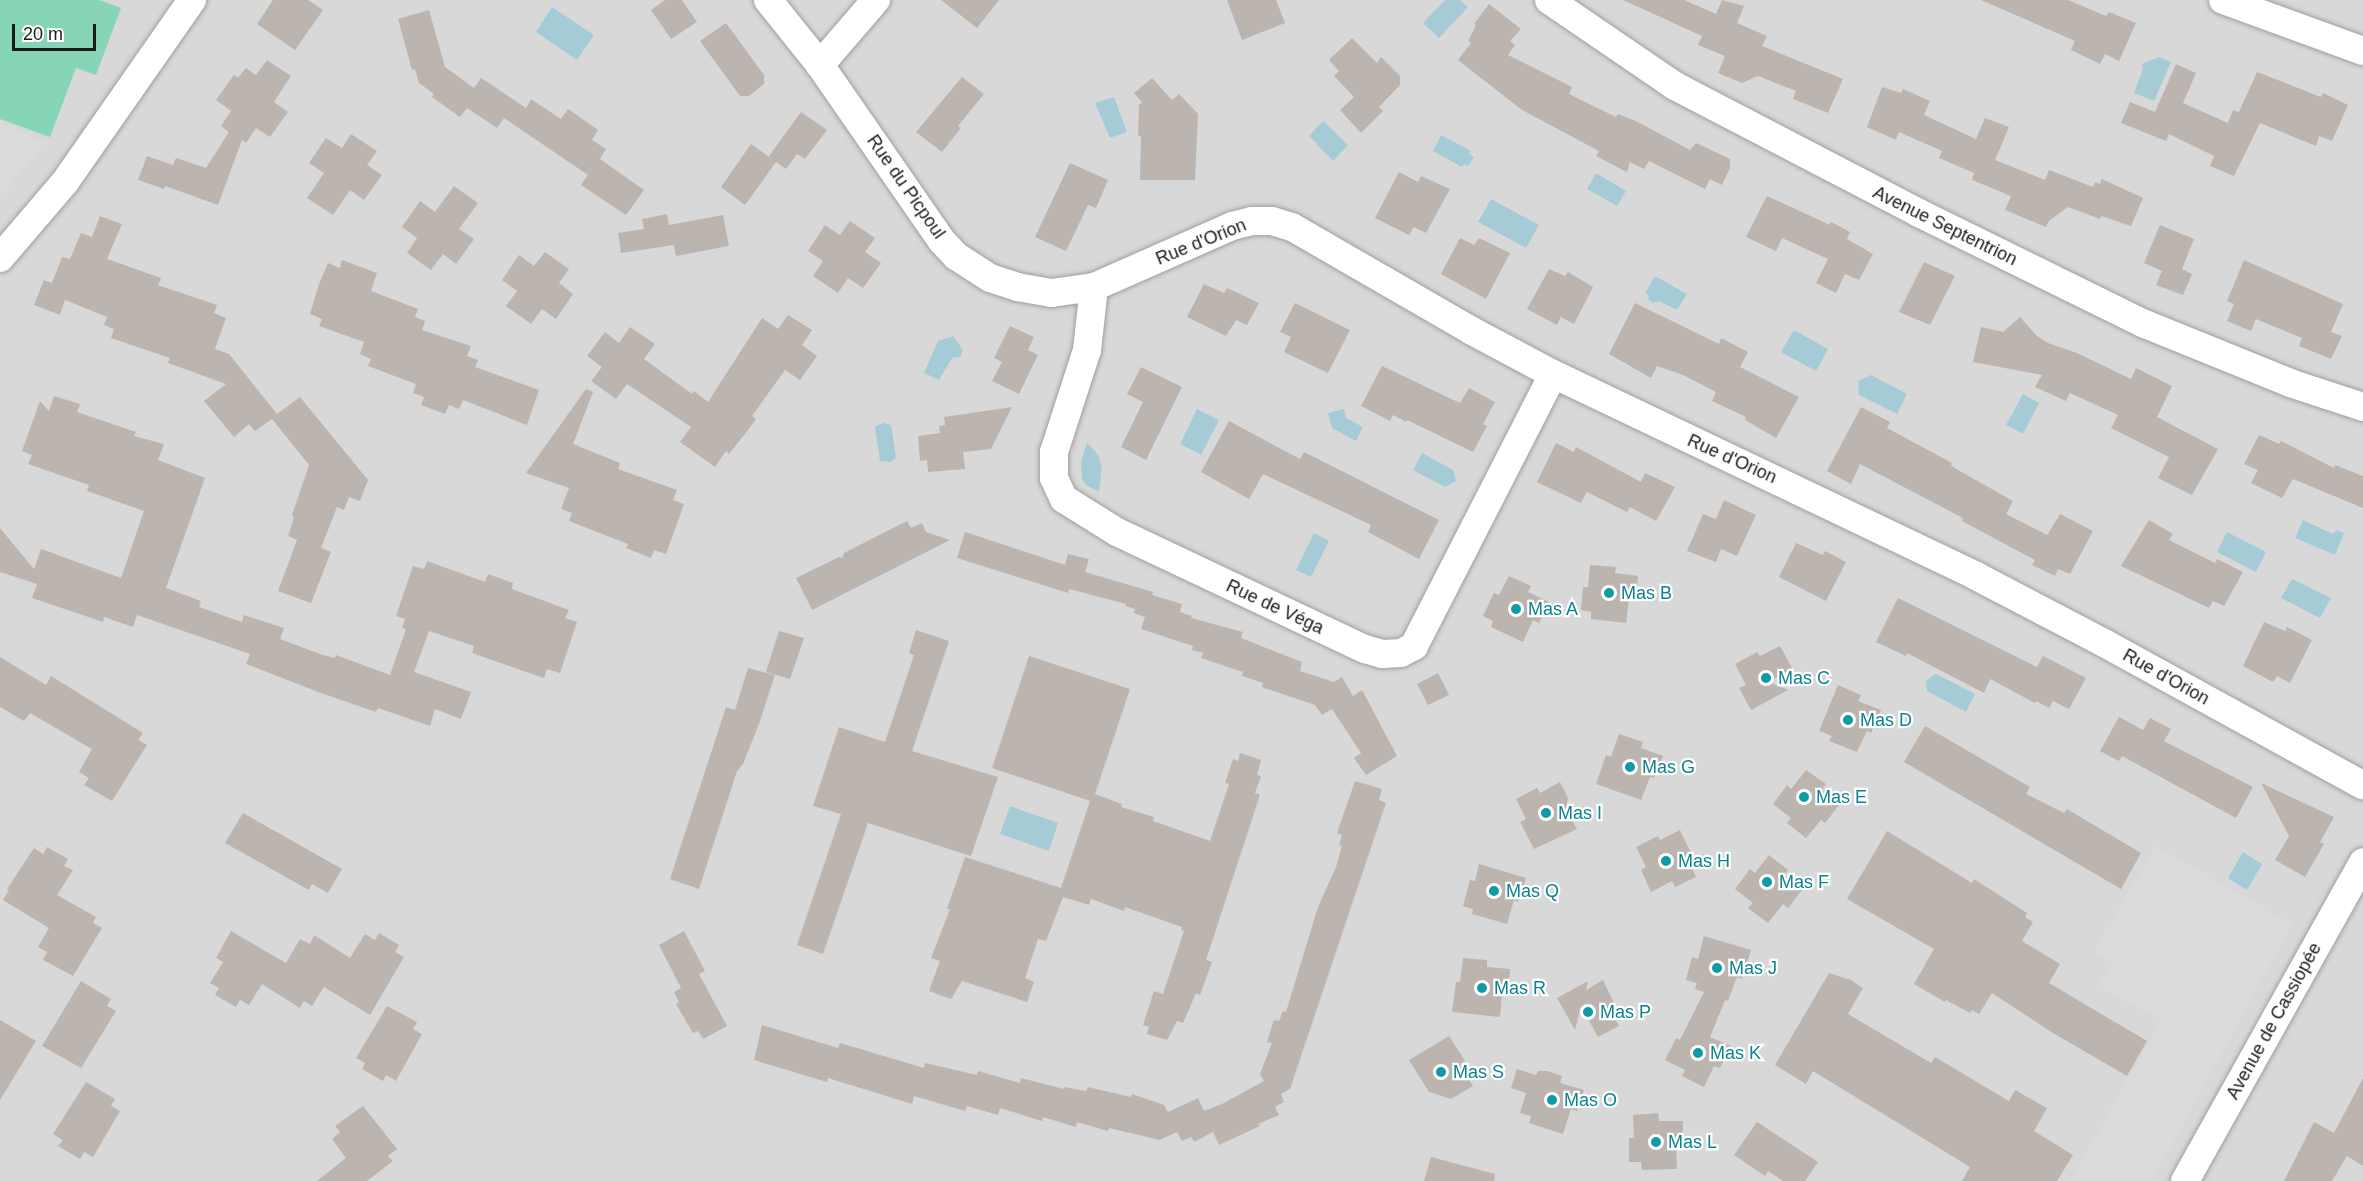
<!DOCTYPE html>
<html>
<head>
<meta charset="utf-8">
<style>
  body { margin:0 }
  #map { position:relative; width:2363px; height:1181px; overflow:hidden; background:#ece8e2; font-family:Arial,sans-serif }
  div>[style] { position:absolute }
  .residential>* { inset:0; background:#d9d8d8 }
  .pitch>* { inset:0; background:#86d5b6 }
  .parking>* { inset:0; background:#dbdbdb }
  .water>* { inset:0; background:#a5ccd6 }
  .building>* { inset:0; background:#bcb4af }
  .roads { filter:drop-shadow(0 0 2px #9f9f9f) drop-shadow(0 0 2px #9f9f9f) }
  .minor>* { height:28px; margin:-14px; padding:0 14px; transform-origin:14px; border-radius:14px; background:#fff }
  .dots>* { width:16px; height:16px; translate:-50% -50%; box-sizing:border-box; border:3px solid #fff; border-radius:50% }
  span { translate:-50% -50%; white-space:nowrap; text-align:center; line-height:1.15; -webkit-text-stroke:4.5px #fff; paint-order:stroke }
  .street-label { font-size:18px; color:#1b1b1b }
  .culture-label { font-size:18px; color:#0d838f }
  .left { translate:0 -50%; text-align:left }
  .scale { position:absolute; left:12px; top:24px; width:84px; height:27px; box-sizing:border-box; border:3px solid #1b1b1b; border-top:0; padding-left:8px; font-size:18px; line-height:21px; white-space:nowrap; color:#1b1b1b; -webkit-text-stroke:4px #fff; paint-order:stroke }
</style>
</head>
<body>
<div id="map">
  <div class="residential">
    <i style="clip-path:polygon(0 0,2363px 0,2363px 1181px,0 1181px)"></i>
  </div>
  <div class="pitch">
    <i style="clip-path:polygon(0 0,99px 0,121px 8px,96px 75px,76px 68px,50px 137px,0 119px)"></i>
  </div>
  <div class="parking">
    <i style="clip-path:polygon(0 125px,46px 142px,0 197px)"></i>
    <i style="clip-path:polygon(2156px 846px,2292px 924px,2152px 1181px,2070px 1181px,2162px 1021px,2099px 986px,2112px 962px,2094px 952px)"></i>
  </div>
  <div class="water">
    <i style="clip-path:polygon(1445px 0,1460px 0,1468px 7px,1439px 38px,1423px 23px)"></i>
    <i style="clip-path:polygon(552px 7px,594px 35px,577px 60px,536px 32px)"></i>
    <i style="clip-path:polygon(2159px 57px,2171px 62px,2154px 101px,2134px 93px,2143px 69px,2142px 64px)"></i>
    <i style="clip-path:polygon(1114px 97px,1127px 132px,1110px 138px,1095px 103px)"></i>
    <i style="clip-path:polygon(1323px 121px,1348px 145px,1333px 161px,1309px 136px)"></i>
    <i style="clip-path:polygon(1441px 135px,1471px 151px,1469px 154px,1474px 157px,1468px 166px,1464px 164px,1462px 167px,1433px 151px)"></i>
    <i style="clip-path:polygon(1596px 173px,1626px 191px,1617px 206px,1587px 189px)"></i>
    <i style="clip-path:polygon(1491px 199px,1539px 225px,1526px 248px,1478px 222px)"></i>
    <i style="clip-path:polygon(1655px 276px,1687px 294px,1677px 310px,1659px 301px,1653px 303px,1648px 299px,1649px 296px,1645px 293px)"></i>
    <i style="clip-path:polygon(1794px 330px,1828px 349px,1816px 371px,1781px 352px)"></i>
    <i style="clip-path:polygon(953px 336px,963px 350px,960px 357px,952px 358px,939px 380px,924px 373px,938px 341px)"></i>
    <i style="clip-path:polygon(1871px 375px,1907px 394px,1897px 414px,1859px 395px,1858px 381px)"></i>
    <i style="clip-path:polygon(2023px 394px,2039px 403px,2023px 434px,2006px 425px)"></i>
    <i style="clip-path:polygon(1197px 409px,1219px 420px,1201px 455px,1180px 444px)"></i>
    <i style="clip-path:polygon(1344px 409px,1346px 418px,1363px 427px,1356px 441px,1332px 428px,1328px 413px)"></i>
    <i style="clip-path:polygon(883px 423px,891px 425px,896px 458px,890px 462px,880px 461px,875px 427px)"></i>
    <i style="clip-path:polygon(1087px 442px,1098px 455px,1102px 467px,1099px 492px,1086px 485px,1082px 479px,1081px 461px)"></i>
    <i style="clip-path:polygon(1422px 453px,1453px 470px,1456px 481px,1445px 487px,1413px 470px)"></i>
    <i style="clip-path:polygon(2303px 520px,2333px 534px,2336px 530px,2344px 533px,2335px 555px,2295px 538px)"></i>
    <i style="clip-path:polygon(2227px 532px,2266px 552px,2256px 572px,2217px 552px)"></i>
    <i style="clip-path:polygon(1314px 533px,1329px 541px,1311px 577px,1296px 570px)"></i>
    <i style="clip-path:polygon(2292px 579px,2331px 598px,2320px 618px,2281px 598px)"></i>
    <i style="clip-path:polygon(1936px 674px,1975px 694px,1966px 712px,1927px 691px,1926px 680px)"></i>
    <i style="clip-path:polygon(1010px 806px,1058px 823px,1049px 851px,1000px 834px)"></i>
    <i style="clip-path:polygon(2243px 852px,2262px 864px,2247px 890px,2228px 878px)"></i>
  </div>
  <div class="building">
    <i style="clip-path:polygon(273px 0,308px 0,323px 10px,295px 50px,257px 24px)"></i>
    <i style="clip-path:polygon(665px 0,682px 0,697px 22px,671px 39px,651px 10px)"></i>
    <i style="clip-path:polygon(941px 0,999px 0,977px 28px)"></i>
    <i style="clip-path:polygon(1227px 0,1276px 0,1285px 23px,1242px 40px)"></i>
    <i style="clip-path:polygon(1623px 0,1684px 0,1716px 14px,1722px 0,1744px 6px,1737px 23px,1767px 36px,1762px 46px,1843px 79px,1828px 113px,1793px 99px,1796px 91px,1758px 76px,1742px 83px,1718px 73px,1725px 56px,1698px 45px,1702px 36px)"></i>
    <i style="clip-path:polygon(1981px 0,2068px 0,2106px 16px,2109px 12px,2136px 23px,2119px 61px,2105px 54px,2100px 64px,2071px 50px,2075px 41px)"></i>
    <i style="clip-path:polygon(1489px 4px,1521px 29px,1510px 41px,1515px 45px,1508px 55px,1572px 87px,1569px 94px,1616px 117px,1618px 114px,1638px 122px,1690px 150px,1696px 143px,1730px 159px,1730px 168px,1722px 185px,1710px 179px,1705px 189px,1649px 161px,1644px 169px,1630px 162px,1627px 172px,1596px 156px,1599px 151px,1522px 110px,1458px 60px,1471px 43px,1468px 41px,1476px 25px,1474px 24px)"></i>
    <i style="clip-path:polygon(429px 10px,445px 67px,474px 88px,481px 78px,526px 108px,531px 99px,561px 119px,568px 109px,598px 130px,592px 140px,606px 149px,600px 159px,644px 190px,626px 215px,581px 185px,588px 175px,504px 118px,497px 128px,467px 108px,460px 117px,432px 97px,434px 94px,419px 83px,415px 69px,412px 70px,398px 19px)"></i>
    <i style="clip-path:polygon(726px 23px,764px 75px,764px 84px,749px 96px,740px 96px,700px 41px)"></i>
    <i style="clip-path:polygon(1352px 38px,1377px 63px,1381px 57px,1400px 76px,1400px 85px,1379px 107px,1383px 111px,1361px 133px,1340px 110px,1354px 97px,1334px 76px,1339px 71px,1329px 60px)"></i>
    <i style="clip-path:polygon(267px 60px,291px 76px,274px 102px,288px 112px,270px 137px,256px 128px,246px 143px,242px 140px,218px 205px,165px 186px,164px 189px,138px 180px,147px 156px,173px 165px,176px 158px,206px 168px,229px 132px,221px 126px,231px 111px,216px 100px,234px 75px,238px 78px,246px 68px,256px 75px)"></i>
    <i style="clip-path:polygon(2176px 64px,2196px 73px,2183px 103px,2228px 123px,2233px 110px,2239px 112px,2257px 72px,2321px 97px,2323px 93px,2348px 105px,2332px 141px,2319px 136px,2316px 146px,2260px 123px,2234px 176px,2210px 166px,2214px 156px,2169px 134px,2166px 141px,2121px 123px,2130px 102px,2155px 112px)"></i>
    <i style="clip-path:polygon(962px 77px,984px 94px,958px 126px,961px 128px,942px 152px,916px 132px)"></i>
    <i style="clip-path:polygon(1152px 78px,1172px 100px,1179px 94px,1198px 114px,1195px 180px,1140px 180px,1141px 136px,1138px 136px,1139px 105px,1142px 102px,1134px 93px)"></i>
    <i style="clip-path:polygon(1882px 87px,1901px 93px,1903px 89px,1930px 101px,1924px 115px,1976px 139px,1985px 118px,2009px 127px,1995px 160px,2045px 180px,2049px 170px,2093px 187px,2095px 182px,2100px 184px,2102px 179px,2143px 198px,2131px 226px,2101px 216px,2100px 219px,2068px 207px,2049px 221px,2046px 227px,2005px 210px,2011px 196px,1972px 180px,1974px 173px,1939px 158px,1942px 151px,1899px 132px,1896px 140px,1867px 127px)"></i>
    <i style="clip-path:polygon(801px 112px,827px 130px,805px 159px,797px 154px,786px 169px,776px 162px,745px 205px,721px 187px,751px 144px,772px 159px,769px 156px)"></i>
    <i style="clip-path:polygon(351px 134px,377px 151px,367px 165px,382px 175px,364px 200px,350px 190px,333px 215px,307px 198px,324px 173px,309px 163px,326px 138px,342px 148px)"></i>
    <i style="clip-path:polygon(1070px 163px,1108px 180px,1096px 208px,1088px 205px,1066px 251px,1035px 237px)"></i>
    <i style="clip-path:polygon(1399px 172px,1418px 182px,1421px 176px,1450px 189px,1426px 233px,1414px 227px,1409px 235px,1375px 218px)"></i>
    <i style="clip-path:polygon(454px 186px,478px 203px,459px 229px,474px 239px,456px 264px,443px 254px,431px 270px,407px 253px,417px 238px,402px 227px,420px 201px,435px 212px)"></i>
    <i style="clip-path:polygon(1767px 196px,1830px 225px,1831px 222px,1850px 232px,1847px 239px,1873px 254px,1859px 280px,1845px 274px,1836px 293px,1816px 283px,1828px 259px,1782px 238px,1776px 251px,1746px 237px)"></i>
    <i style="clip-path:polygon(667px 214px,669px 225px,723px 215px,729px 246px,676px 256px,674px 245px,621px 253px,618px 233px,644px 229px,642px 219px)"></i>
    <i style="clip-path:polygon(100px 216px,122px 224px,107px 259px,161px 278px,158px 285px,217px 305px,214px 313px,226px 318px,215px 349px,229px 354px,277px 414px,300px 397px,368px 480px,360px 501px,349px 497px,344px 510px,337px 507px,321px 548px,331px 552px,311px 603px,278px 591px,297px 540px,288px 536px,294px 518px,292px 515px,309px 465px,272px 419px,255px 431px,249px 424px,234px 437px,204px 401px,226px 384px,168px 363px,170px 358px,111px 338px,114px 329px,104px 325px,107px 317px,65px 300px,60px 315px,34px 305px,44px 280px,52px 283px,62px 257px,70px 259px,81px 233px,92px 237px)"></i>
    <i style="clip-path:polygon(850px 221px,875px 238px,865px 252px,881px 263px,863px 288px,848px 278px,838px 293px,813px 276px,823px 261px,808px 251px,825px 225px,840px 235px)"></i>
    <i style="clip-path:polygon(2160px 225px,2194px 239px,2182px 269px,2192px 274px,2183px 295px,2156px 285px,2162px 271px,2144px 263px)"></i>
    <i style="clip-path:polygon(1460px 238px,1474px 245px,1479px 238px,1510px 253px,1486px 299px,1441px 274px)"></i>
    <i style="clip-path:polygon(545px 252px,569px 269px,559px 283px,573px 294px,556px 319px,542px 309px,531px 324px,506px 306px,517px 291px,502px 280px,519px 255px,534px 266px)"></i>
    <i style="clip-path:polygon(342px 260px,377px 273px,371px 291px,418px 309px,415px 317px,425px 321px,422px 330px,471px 346px,467px 356px,478px 360px,475px 367px,539px 390px,527px 425px,463px 400px,459px 409px,449px 405px,445px 414px,421px 405px,424px 397px,413px 393px,416px 384px,368px 366px,371px 359px,360px 354px,364px 342px,319px 326px,322px 319px,310px 314px,319px 284px,328px 263px,340px 268px)"></i>
    <i style="clip-path:polygon(2244px 260px,2343px 304px,2331px 332px,2342px 336px,2331px 359px,2299px 346px,2302px 338px,2256px 319px,2251px 331px,2227px 321px,2234px 304px,2227px 301px)"></i>
    <i style="clip-path:polygon(1924px 262px,1955px 276px,1930px 325px,1899px 312px)"></i>
    <i style="clip-path:polygon(1549px 269px,1565px 276px,1568px 272px,1593px 287px,1574px 324px,1561px 317px,1557px 325px,1527px 309px)"></i>
    <i style="clip-path:polygon(1204px 284px,1224px 293px,1227px 288px,1259px 303px,1247px 325px,1236px 320px,1226px 336px,1187px 317px)"></i>
    <i style="clip-path:polygon(1295px 303px,1350px 330px,1328px 373px,1284px 352px,1291px 337px,1280px 332px)"></i>
    <i style="clip-path:polygon(1635px 303px,1719px 344px,1721px 338px,1748px 352px,1740px 367px,1799px 397px,1776px 438px,1745px 420px,1746px 417px,1712px 401px,1716px 392px,1683px 375px,1657px 366px,1651px 378px,1609px 354px)"></i>
    <i style="clip-path:polygon(788px 315px,812px 330px,802px 345px,817px 356px,800px 380px,785px 370px,752px 416px,756px 419px,748px 430px,729px 454px,726px 451px,715px 467px,680px 442px,691px 427px,627px 384px,616px 399px,591px 381px,602px 367px,587px 356px,605px 332px,619px 343px,630px 327px,655px 344px,644px 359px,692px 394px,694px 391px,708px 402px,762px 318px,778px 329px)"></i>
    <i style="clip-path:polygon(2020px 317px,2037px 336px,2048px 343px,2077px 353px,2131px 379px,2136px 368px,2172px 386px,2157px 417px,2218px 449px,2192px 495px,2158px 478px,2169px 457px,2111px 428px,2118px 415px,2070px 393px,2066px 401px,2035px 387px,2042px 375px,1973px 362px,1981px 327px,2003px 332px)"></i>
    <i style="clip-path:polygon(1010px 326px,1034px 337px,1028px 350px,1038px 355px,1019px 394px,992px 381px,1002px 362px,994px 358px)"></i>
    <i style="clip-path:polygon(1382px 366px,1460px 403px,1469px 388px,1495px 402px,1483px 424px,1487px 426px,1473px 452px,1407px 420px,1406px 422px,1393px 415px,1390px 421px,1361px 406px)"></i>
    <i style="clip-path:polygon(1141px 367px,1182px 387px,1146px 460px,1121px 447px,1143px 402px,1127px 394px)"></i>
    <i style="clip-path:polygon(586px 389px,593px 392px,573px 444px,620px 463px,618px 469px,677px 490px,673px 500px,684px 504px,666px 554px,654px 550px,651px 558px,626px 548px,628px 544px,569px 521px,572px 513px,561px 509px,569px 488px,526px 473px)"></i>
    <i style="clip-path:polygon(54px 396px,80px 404px,77px 412px,136px 432px,134px 436px,164px 444px,158px 460px,205px 478px,166px 588px,201px 601px,199px 607px,242px 622px,244px 615px,284px 628px,280px 639px,320px 654px,335px 658px,336px 655px,390px 675px,406px 629px,402px 628px,405px 619px,396px 616px,413px 566px,424px 569px,427px 561px,485px 582px,488px 574px,513px 583px,512px 589px,569px 610px,565px 618px,577px 622px,560px 673px,547px 669px,544px 678px,472px 653px,474px 646px,429px 631px,414px 672px,471px 692px,461px 719px,435px 709px,430px 726px,378px 708px,376px 712px,321px 693px,246px 664px,250px 654px,137px 615px,133px 627px,104px 617px,103px 622px,32px 598px,37px 584px,0 572px,0 528px,34px 569px,41px 549px,121px 578px,144px 511px,87px 491px,89px 485px,28px 464px,32px 455px,22px 451px,40px 401px,49px 411px)"></i>
    <i style="clip-path:polygon(1012px 407px,991px 449px,963px 452px,965px 469px,928px 472px,927px 460px,920px 461px,918px 436px,940px 433px,939px 426px,945px 425px,944px 417px)"></i>
    <i style="clip-path:polygon(1861px 407px,1890px 422px,1887px 428px,1952px 463px,1951px 466px,2013px 501px,2006px 514px,2047px 535px,2060px 514px,2093px 531px,2070px 574px,2058px 569px,2055px 576px,2032px 565px,2035px 560px,1962px 521px,1963px 518px,1860px 464px,1851px 484px,1827px 471px)"></i>
    <i style="clip-path:polygon(1229px 421px,1300px 459px,1304px 452px,1439px 520px,1419px 559px,1368px 532px,1371px 525px,1263px 474px,1249px 499px,1201px 472px)"></i>
    <i style="clip-path:polygon(2259px 435px,2279px 444px,2281px 441px,2334px 468px,2335px 465px,2363px 476px,2363px 508px,2293px 479px,2282px 498px,2251px 483px,2258px 470px,2244px 464px)"></i>
    <i style="clip-path:polygon(1556px 443px,1574px 452px,1576px 447px,1641px 482px,1645px 473px,1675px 487px,1656px 521px,1630px 507px,1627px 512px,1587px 492px,1581px 503px,1537px 482px)"></i>
    <i style="clip-path:polygon(1724px 500px,1756px 515px,1737px 556px,1721px 549px,1716px 562px,1687px 551px,1703px 514px,1716px 519px)"></i>
    <i style="clip-path:polygon(2149px 520px,2173px 534px,2169px 540px,2215px 563px,2217px 559px,2243px 572px,2224px 606px,2213px 601px,2209px 608px,2121px 566px)"></i>
    <i style="clip-path:polygon(907px 521px,911px 528px,922px 523px,926px 532px,950px 540px,812px 610px,796px 578px,839px 557px,842px 558px,844px 553px)"></i>
    <i style="clip-path:polygon(965px 532px,1065px 565px,1068px 554px,1089px 559px,1085px 572px,1153px 592px,1152px 595px,1182px 604px,1180px 612px,1192px 616px,1191px 618px,1243px 632px,1241px 638px,1302px 662px,1300px 671px,1334px 682px,1342px 677px,1353px 696px,1362px 690px,1397px 756px,1366px 775px,1354px 758px,1361px 753px,1332px 709px,1322px 715px,1315px 705px,1262px 687px,1263px 683px,1242px 676px,1243px 672px,1201px 658px,1203px 653px,1192px 650px,1193px 646px,1141px 629px,1145px 617px,1134px 613px,1135px 609px,1126px 606px,1126px 604px,1069px 589px,1068px 593px,957px 558px)"></i>
    <i style="clip-path:polygon(1796px 543px,1823px 555px,1825px 551px,1846px 562px,1826px 601px,1779px 577px)"></i>
    <i style="clip-path:polygon(1590px 565px,1616px 567px,1615px 573px,1638px 576px,1636px 599px,1629px 599px,1626px 623px,1591px 619px,1591px 612px,1581px 610px,1583px 587px,1588px 587px)"></i>
    <i style="clip-path:polygon(1509px 576px,1531px 586px,1528px 592px,1549px 602px,1539px 623px,1533px 620px,1523px 642px,1491px 627px,1493px 621px,1483px 616px,1494px 593px,1499px 595px)"></i>
    <i style="clip-path:polygon(1898px 598px,2037px 667px,2043px 656px,2086px 678px,2069px 709px,2053px 701px,2049px 708px,2036px 701px,2035px 703px,1990px 679px,1984px 693px,1907px 653px,1906px 656px,1876px 642px)"></i>
    <i style="clip-path:polygon(2264px 622px,2285px 631px,2287px 627px,2312px 640px,2290px 683px,2277px 676px,2273px 682px,2243px 666px)"></i>
    <i style="clip-path:polygon(916px 630px,949px 641px,912px 751px,998px 777px,971px 856px,868px 823px,823px 954px,797px 945px,841px 814px,813px 806px,839px 727px,885px 742px,914px 655px,909px 653px)"></i>
    <i style="clip-path:polygon(779px 631px,804px 638px,790px 679px,766px 672px)"></i>
    <i style="clip-path:polygon(1780px 646px,1792px 668px,1769px 682px,1788px 690px,1751px 710px,1739px 688px,1746px 685px,1735px 664px,1757px 652px,1760px 656px)"></i>
    <i style="clip-path:polygon(1029px 656px,1130px 689px,1095px 794px,1122px 804px,1121px 807px,1154px 817px,1153px 821px,1210px 841px,1229px 784px,1225px 783px,1233px 759px,1238px 761px,1240px 753px,1261px 760px,1257px 775px,1261px 776px,1255px 793px,1260px 795px,1206px 960px,1212px 962px,1200px 995px,1196px 993px,1183px 1023px,1177px 1021px,1167px 1040px,1147px 1034px,1149px 1027px,1143px 1025px,1154px 991px,1163px 994px,1184px 931px,1181px 930px,1182px 927px,1125px 907px,1124px 911px,1091px 899px,1089px 905px,1063px 897px,1046px 941px,1038px 939px,1025px 978px,1034px 982px,1027px 1002px,962px 981px,951px 999px,929px 991px,940px 961px,931px 958px,950px 909px,947px 909px,965px 857px,1061px 888px,1090px 801px,992px 768px)"></i>
    <i style="clip-path:polygon(0 657px,46px 685px,51px 676px,143px 733px,138px 740px,147px 745px,112px 801px,84px 785px,89px 778px,79px 772px,92px 749px,30px 713px,24px 721px,0 707px)"></i>
    <i style="clip-path:polygon(748px 668px,775px 675px,759px 724px,743px 764px,737px 771px,699px 889px,670px 879px,726px 707px,735px 710px)"></i>
    <i style="clip-path:polygon(1438px 673px,1449px 695px,1428px 705px,1417px 684px)"></i>
    <i style="clip-path:polygon(1838px 685px,1861px 695px,1858px 701px,1881px 710px,1871px 733px,1867px 731px,1857px 752px,1829px 741px,1832px 736px,1819px 731px)"></i>
    <i style="clip-path:polygon(2119px 717px,2143px 730px,2150px 718px,2171px 729px,2164px 741px,2253px 787px,2236px 818px,2122px 756px,2119px 761px,2100px 751px)"></i>
    <i style="clip-path:polygon(1925px 726px,2030px 787px,2026px 794px,2064px 813px,2067px 809px,2141px 853px,2121px 889px,1904px 762px)"></i>
    <i style="clip-path:polygon(1619px 734px,1643px 742px,1641px 748px,1663px 756px,1654px 778px,1650px 777px,1641px 800px,1596px 784px,1606px 755px,1611px 757px)"></i>
    <i style="clip-path:polygon(1806px 770px,1826px 784px,1822px 790px,1840px 804px,1825px 823px,1821px 820px,1806px 838px,1787px 823px,1791px 818px,1773px 804px,1787px 785px,1791px 789px)"></i>
    <i style="clip-path:polygon(1355px 781px,1382px 789px,1379px 800px,1386px 803px,1290px 1089px,1281px 1094px,1284px 1102px,1275px 1107px,1279px 1115px,1258px 1124px,1260px 1126px,1219px 1145px,1213px 1132px,1194px 1142px,1191px 1137px,1182px 1141px,1177px 1132px,1160px 1140px,1109px 1128px,1108px 1131px,1077px 1122px,1076px 1127px,1043px 1117px,1042px 1121px,1000px 1108px,998px 1115px,967px 1106px,965px 1111px,914px 1096px,912px 1104px,828px 1078px,827px 1082px,754px 1060px,762px 1025px,838px 1048px,840px 1043px,924px 1068px,925px 1063px,977px 1075px,978px 1071px,1020px 1083px,1021px 1078px,1064px 1089px,1065px 1087px,1086px 1091px,1088px 1087px,1131px 1097px,1132px 1094px,1164px 1105px,1168px 1112px,1198px 1098px,1204px 1111px,1224px 1103px,1264px 1081px,1260px 1074px,1272px 1043px,1267px 1042px,1274px 1020px,1279px 1021px,1283px 1011px,1286px 1012px,1318px 907px,1336px 867px,1342px 846px,1339px 845px,1342px 835px,1337px 833px)"></i>
    <i style="clip-path:polygon(1560px 782px,1568px 798px,1566px 808px,1577px 829px,1534px 849px,1520px 822px,1526px 819px,1516px 799px,1537px 788px,1540px 793px)"></i>
    <i style="clip-path:polygon(2261px 783px,2334px 817px,2320px 842px,2324px 844px,2305px 877px,2275px 860px,2289px 836px)"></i>
    <i style="clip-path:polygon(243px 813px,342px 869px,328px 893px,312px 884px,309px 890px,225px 843px)"></i>
    <i style="clip-path:polygon(1680px 830px,1691px 853px,1686px 855px,1696px 877px,1675px 887px,1672px 881px,1651px 892px,1641px 870px,1646px 867px,1636px 847px,1658px 836px,1660px 840px)"></i>
    <i style="clip-path:polygon(1887px 831px,1972px 883px,1974px 879px,2027px 913px,2025px 917px,2033px 922px,2022px 941px,2060px 964px,2049px 983px,2147px 1041px,2127px 1076px,2053px 1033px,1992px 993px,1979px 1014px,1972px 1010px,1970px 1013px,1946px 1000px,1945px 1002px,1914px 984px,1934px 949px,1847px 899px)"></i>
    <i style="clip-path:polygon(47px 847px,68px 859px,64px 866px,73px 870px,57px 895px,96px 917px,93px 923px,102px 928px,73px 976px,43px 960px,47px 952px,38px 947px,49px 928px,3px 900px,9px 890px,7px 889px,34px 848px,43px 854px)"></i>
    <i style="clip-path:polygon(1769px 855px,1788px 870px,1784px 875px,1802px 890px,1788px 908px,1783px 904px,1768px 923px,1748px 908px,1753px 903px,1735px 889px,1750px 869px,1755px 873px)"></i>
    <i style="clip-path:polygon(1479px 864px,1526px 878px,1518px 902px,1514px 900px,1507px 924px,1472px 914px,1473px 909px,1463px 906px,1470px 880px,1475px 881px)"></i>
    <i style="clip-path:polygon(231px 931px,286px 963px,300px 939px,310px 944px,314px 935px,350px 958px,365px 934px,375px 940px,379px 933px,399px 945px,395px 952px,404px 957px,370px 1015px,324px 987px,312px 1006px,304px 1001px,300px 1008px,262px 984px,249px 1005px,240px 1000px,236px 1007px,215px 995px,219px 988px,210px 983px,223px 962px,216px 958px)"></i>
    <i style="clip-path:polygon(684px 931px,705px 971px,699px 974px,727px 1026px,703px 1039px,698px 1031px,693px 1033px,676px 1004px,679px 1002px,674px 992px,681px 988px,659px 945px)"></i>
    <i style="clip-path:polygon(1704px 936px,1751px 950px,1742px 979px,1737px 977px,1728px 1001px,1725px 1000px,1710px 1037px,1731px 1046px,1720px 1068px,1714px 1066px,1704px 1087px,1682px 1076px,1685px 1070px,1665px 1060px,1676px 1038px,1680px 1040px,1704px 992px,1695px 989px,1697px 983px,1686px 980px,1692px 957px,1698px 959px)"></i>
    <i style="clip-path:polygon(1463px 958px,1487px 960px,1487px 967px,1510px 969px,1508px 994px,1502px 993px,1500px 1017px,1452px 1012px,1456px 982px,1460px 982px)"></i>
    <i style="clip-path:polygon(1829px 973px,1851px 980px,1863px 988px,1848px 1014px,1931px 1063px,1935px 1057px,2009px 1101px,2015px 1090px,2047px 1108px,2034px 1131px,2073px 1155px,2057px 1181px,1962px 1181px,1970px 1167px,1813px 1071px,1806px 1084px,1775px 1065px)"></i>
    <i style="clip-path:polygon(1603px 980px,1614px 1003px,1608px 1006px,1619px 1026px,1598px 1037px,1581px 1006px,1575px 1030px,1557px 998px,1588px 981px,1586px 990px)"></i>
    <i style="clip-path:polygon(81px 981px,111px 999px,107px 1006px,116px 1011px,81px 1068px,42px 1046px)"></i>
    <i style="clip-path:polygon(387px 1006px,417px 1022px,413px 1029px,422px 1034px,396px 1081px,386px 1075px,383px 1081px,362px 1069px,365px 1063px,356px 1058px)"></i>
    <i style="clip-path:polygon(0 1020px,36px 1041px,0 1100px)"></i>
    <i style="clip-path:polygon(1449px 1036px,1465px 1061px,1460px 1064px,1473px 1086px,1451px 1099px,1429px 1092px,1409px 1060px)"></i>
    <i style="clip-path:polygon(1517px 1069px,1536px 1075px,1538px 1071px,1547px 1071px,1562px 1076px,1560px 1083px,1584px 1090px,1577px 1111px,1571px 1109px,1563px 1134px,1529px 1123px,1531px 1116px,1520px 1113px,1526px 1093px,1511px 1088px)"></i>
    <i style="clip-path:polygon(2363px 1078px,2363px 1166px,2347px 1156px,2332px 1181px,2284px 1181px,2314px 1122px,2334px 1133px)"></i>
    <i style="clip-path:polygon(86px 1082px,115px 1099px,111px 1106px,120px 1111px,93px 1157px,84px 1152px,80px 1159px,58px 1146px,63px 1140px,53px 1134px)"></i>
    <i style="clip-path:polygon(363px 1106px,397px 1149px,388px 1156px,393px 1161px,367px 1181px,317px 1181px,346px 1158px,332px 1139px,340px 1132px,335px 1126px)"></i>
    <i style="clip-path:polygon(1658px 1113px,1659px 1121px,1683px 1121px,1683px 1145px,1676px 1145px,1677px 1169px,1642px 1170px,1641px 1162px,1629px 1162px,1629px 1138px,1634px 1138px,1633px 1115px)"></i>
    <i style="clip-path:polygon(1757px 1122px,1818px 1162px,1805px 1181px,1783px 1181px,1768px 1171px,1765px 1176px,1734px 1155px)"></i>
    <i style="clip-path:polygon(1431px 1157px,1495px 1174px,1494px 1181px,1424px 1181px)"></i>
  </div>
  <div class="roads">
    <div class="minor">
      <i style="left:768px;top:0;width:83px;rotate:51.3deg"></i>
      <i style="left:820px;top:65px;width:214px;rotate:55.3deg"></i>
      <i style="left:942px;top:241px;width:21px;rotate:47deg"></i>
      <i style="left:956px;top:256px;width:40px;rotate:32.9deg"></i>
      <i style="left:990px;top:278px;width:28px;rotate:18deg"></i>
      <i style="left:1017px;top:287px;width:35px;rotate:10deg"></i>
      <i style="left:1051px;top:293px;width:43px;rotate:-7.9deg"></i>
      <i style="left:1094px;top:287px;width:151px;rotate:-23.8deg"></i>
      <i style="left:1232px;top:226px;width:21px;rotate:-14deg"></i>
      <i style="left:1252px;top:221px;width:20px"></i>
      <i style="left:1272px;top:221px;width:21px;rotate:17deg"></i>
      <i style="left:1292px;top:227px;width:208px;rotate:30deg"></i>
      <i style="left:1472px;top:331px;width:92px;rotate:28deg"></i>
      <i style="left:1553px;top:374px;width:469px;rotate:25.5deg"></i>
      <i style="left:1976px;top:576px;width:147px;rotate:27.6deg"></i>
      <i style="left:2106px;top:644px;width:293px;rotate:28.8deg"></i>
      <i style="left:1549px;top:0;width:153px;rotate:34.3deg"></i>
      <i style="left:1675px;top:86px;width:275px;rotate:27.5deg"></i>
      <i style="left:1919px;top:213px;width:252px;rotate:26.2deg"></i>
      <i style="left:2145px;top:324px;width:157px;rotate:22.1deg"></i>
      <i style="left:2290px;top:383px;width:77px;rotate:18.2deg"></i>
      <i style="left:2223px;top:0;width:149px;rotate:20deg"></i>
      <i style="left:820px;top:65px;width:86px;rotate:-49.3deg"></i>
      <i style="left:0;top:258px;width:100px;rotate:-49.5deg"></i>
      <i style="left:65px;top:182px;width:222px;rotate:-55.1deg"></i>
      <i style="left:1094px;top:287px;width:63px;rotate:96.3deg"></i>
      <i style="left:1087px;top:350px;width:107px;rotate:107.9deg"></i>
      <i style="left:1054px;top:452px;width:26px;rotate:90deg"></i>
      <i style="left:1054px;top:478px;width:23px;rotate:65deg"></i>
      <i style="left:1064px;top:499px;width:62px;rotate:31.9deg"></i>
      <i style="left:1117px;top:532px;width:274px;rotate:25.3deg"></i>
      <i style="left:1365px;top:649px;width:18px;rotate:16deg"></i>
      <i style="left:1382px;top:654px;width:19px;rotate:-3deg"></i>
      <i style="left:1401px;top:653px;width:15px;rotate:-28deg"></i>
      <i style="left:1414px;top:646px;width:305px;rotate:-62.9deg"></i>
      <i style="left:2185px;top:1181px;width:365px;rotate:-60.8deg"></i>
    </div>
  </div>
  <div class="dots">
    <i style="left:1609px;top:593px;background:#0f9aa8"></i>
    <i style="left:1516px;top:609px;background:#0f9aa8"></i>
    <i style="left:1766px;top:678px;background:#0f9aa8"></i>
    <i style="left:1848px;top:720px;background:#0f9aa8"></i>
    <i style="left:1630px;top:767px;background:#0f9aa8"></i>
    <i style="left:1804px;top:797px;background:#0f9aa8"></i>
    <i style="left:1546px;top:813px;background:#0f9aa8"></i>
    <i style="left:1666px;top:861px;background:#0f9aa8"></i>
    <i style="left:1767px;top:882px;background:#0f9aa8"></i>
    <i style="left:1494px;top:891px;background:#0f9aa8"></i>
    <i style="left:1717px;top:968px;background:#0f9aa8"></i>
    <i style="left:1482px;top:988px;background:#0f9aa8"></i>
    <i style="left:1588px;top:1012px;background:#0f9aa8"></i>
    <i style="left:1698px;top:1053px;background:#0f9aa8"></i>
    <i style="left:1441px;top:1072px;background:#0f9aa8"></i>
    <i style="left:1552px;top:1100px;background:#0f9aa8"></i>
    <i style="left:1656px;top:1142px;background:#0f9aa8"></i>
  </div>
  <div class="street-label">
    <span style="left:906px;top:187px;rotate:55deg">Rue du Picpoul</span>
    <span style="left:1945px;top:226px;rotate:26deg">Avenue Septentrion</span>
    <span style="left:1201px;top:242px;rotate:-22deg">Rue d'Orion</span>
    <span style="left:1732px;top:459px;rotate:24deg">Rue d'Orion</span>
    <span style="left:1275px;top:607px;rotate:25deg">Rue de Véga</span>
    <span style="left:2166px;top:677px;rotate:29deg">Rue d'Orion</span>
    <span style="left:2274px;top:1021px;rotate:-61deg">Avenue de Cassiopée</span>
  </div>
  <div class="culture-label">
    <span class="left" style="left:1621px;top:593px">Mas B</span>
    <span class="left" style="left:1528px;top:609px">Mas A</span>
    <span class="left" style="left:1778px;top:678px">Mas C</span>
    <span class="left" style="left:1860px;top:720px">Mas D</span>
    <span class="left" style="left:1642px;top:767px">Mas G</span>
    <span class="left" style="left:1816px;top:797px">Mas E</span>
    <span class="left" style="left:1558px;top:813px">Mas I</span>
    <span class="left" style="left:1678px;top:861px">Mas H</span>
    <span class="left" style="left:1779px;top:882px">Mas F</span>
    <span class="left" style="left:1506px;top:891px">Mas Q</span>
    <span class="left" style="left:1729px;top:968px">Mas J</span>
    <span class="left" style="left:1494px;top:988px">Mas R</span>
    <span class="left" style="left:1600px;top:1012px">Mas P</span>
    <span class="left" style="left:1710px;top:1053px">Mas K</span>
    <span class="left" style="left:1453px;top:1072px">Mas S</span>
    <span class="left" style="left:1564px;top:1100px">Mas O</span>
    <span class="left" style="left:1668px;top:1142px">Mas L</span>
  </div>
  <div class="scale">20 m</div>
</div>
</body>
</html>
